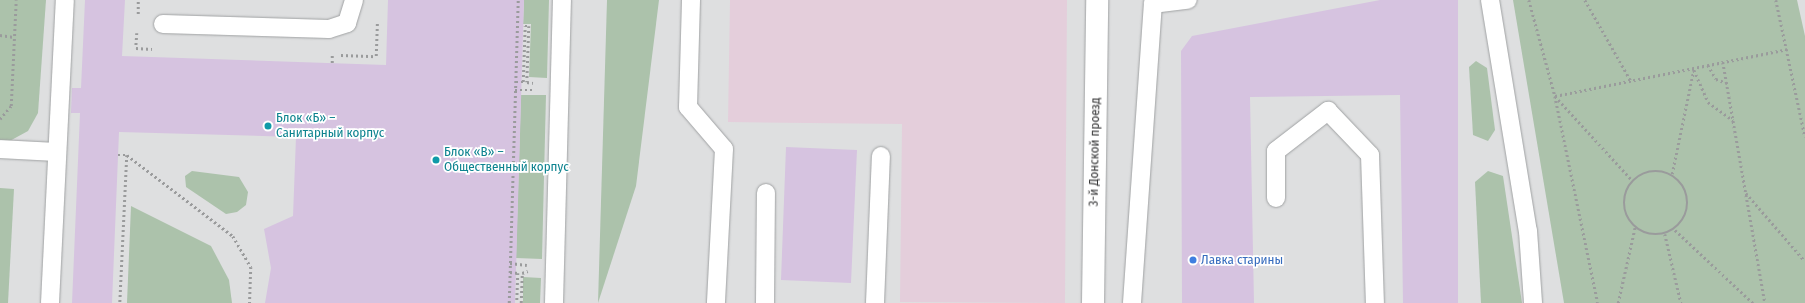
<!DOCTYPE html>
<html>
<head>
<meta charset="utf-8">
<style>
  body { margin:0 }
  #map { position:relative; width:1805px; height:303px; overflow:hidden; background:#dedfe0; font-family:"Fira Sans Condensed",sans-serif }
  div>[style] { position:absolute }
  .education>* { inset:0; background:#e4cedb }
  .green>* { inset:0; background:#acc2ab }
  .building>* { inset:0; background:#d6c3e0 }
  .path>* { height:2.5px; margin-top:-1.25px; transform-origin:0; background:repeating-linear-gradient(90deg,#9a9b9c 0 2px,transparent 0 5px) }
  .path>.ring { margin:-1.25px; padding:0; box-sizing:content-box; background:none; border:2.5px solid #9a9b9c; border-radius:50% }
  .roads { filter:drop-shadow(0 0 1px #a0a2a3) drop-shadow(0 0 1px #a0a2a3) }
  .service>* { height:18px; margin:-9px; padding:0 9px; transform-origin:9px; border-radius:9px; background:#fff }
  .minor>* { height:22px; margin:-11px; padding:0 11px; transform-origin:11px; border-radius:11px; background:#fff }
  .dots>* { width:11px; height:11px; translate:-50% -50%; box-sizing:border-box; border:2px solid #fff; border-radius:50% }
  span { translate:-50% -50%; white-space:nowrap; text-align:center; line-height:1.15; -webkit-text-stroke:3.5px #fff; paint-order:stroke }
  .culture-label { font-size:13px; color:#0d838f }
  .left { translate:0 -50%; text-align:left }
  .street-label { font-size:13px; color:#363637 }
  .shop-label { font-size:13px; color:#366cbe }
</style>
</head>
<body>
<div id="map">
  <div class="education">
    <i style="clip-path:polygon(730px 0,1067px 0,1065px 303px,900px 302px,902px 124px,728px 122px)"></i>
  </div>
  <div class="green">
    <i style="clip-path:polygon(0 0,46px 0,38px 113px,28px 131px,6px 143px,0 143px)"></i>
    <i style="clip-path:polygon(524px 0,549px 0,547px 78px,529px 77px,531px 24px,523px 24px)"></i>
    <i style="clip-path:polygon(607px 0,659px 0,636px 186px,598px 303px)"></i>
    <i style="clip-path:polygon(1513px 0,1797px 0,1805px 36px,1805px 303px,1564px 303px)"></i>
    <i style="clip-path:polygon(1476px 61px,1487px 68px,1495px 130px,1488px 141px,1473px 135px,1469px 67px)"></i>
    <i style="clip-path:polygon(521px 95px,546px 95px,542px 259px,516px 258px)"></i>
    <i style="clip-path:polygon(192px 171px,239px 177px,248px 192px,246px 205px,237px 212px,226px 214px,186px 187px,185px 176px)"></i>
    <i style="clip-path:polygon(1488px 171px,1503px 176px,1522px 303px,1481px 303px,1475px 182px)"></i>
    <i style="clip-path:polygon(0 188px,14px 189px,8px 303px,0 303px)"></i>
    <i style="clip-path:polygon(131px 206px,211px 246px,229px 280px,232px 303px,127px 303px)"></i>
    <i style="clip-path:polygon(523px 277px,541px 278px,540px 303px,523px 303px)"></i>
  </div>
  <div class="building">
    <i style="clip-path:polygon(85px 0,125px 0,122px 56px,386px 65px,388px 0,524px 0,515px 303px,265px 303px,271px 268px,264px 229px,293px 216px,296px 137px,119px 132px,112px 303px,72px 303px,80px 113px,71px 113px,72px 88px,81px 88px)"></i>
    <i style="clip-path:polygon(1380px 0,1458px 0,1458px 303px,1403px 303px,1400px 95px,1250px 97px,1254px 303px,1182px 303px,1181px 51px,1192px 36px)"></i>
    <i style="clip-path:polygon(786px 147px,857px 150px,851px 283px,781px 280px)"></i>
  </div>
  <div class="path">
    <i style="left:1529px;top:0;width:99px;rotate:74.8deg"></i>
    <i style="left:1555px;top:96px;width:211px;rotate:78.3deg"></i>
    <i style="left:1585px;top:0;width:93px;rotate:60.4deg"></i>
    <i style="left:1776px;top:0;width:140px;rotate:78deg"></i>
    <i style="left:138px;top:14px;width:14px;rotate:-90deg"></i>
    <i style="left:137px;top:33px;width:15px;rotate:94deg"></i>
    <i style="left:136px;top:48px;width:16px;rotate:4deg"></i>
    <i style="left:0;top:35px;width:14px;rotate:8deg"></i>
    <i style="left:341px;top:55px;width:35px;rotate:2deg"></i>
    <i style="left:376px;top:56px;width:34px;rotate:-88deg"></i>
    <i style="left:1723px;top:62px;width:245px;rotate:80.1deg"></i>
    <i style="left:332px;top:63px;width:8px;rotate:-90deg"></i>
    <i style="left:1708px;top:65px;width:16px;rotate:60deg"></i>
    <i style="left:1716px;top:79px;width:12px;rotate:20deg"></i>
    <i style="left:1694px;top:70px;width:35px;rotate:66deg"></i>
    <i style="left:1708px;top:102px;width:31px;rotate:36deg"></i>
    <i style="left:516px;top:82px;width:7px"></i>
    <i style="left:523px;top:82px;width:56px;rotate:-88deg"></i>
    <i style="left:525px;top:26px;width:4px"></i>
    <i style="left:529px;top:26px;width:56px;rotate:92deg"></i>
    <i style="left:527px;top:82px;width:6px;rotate:9deg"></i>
    <i style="left:515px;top:90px;width:17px"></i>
    <i style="left:1555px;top:96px;width:238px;rotate:-11.4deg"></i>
    <i style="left:1555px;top:96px;width:114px;rotate:47.5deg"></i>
    <i style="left:0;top:119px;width:17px;rotate:-50deg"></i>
    <i style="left:11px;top:106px;width:106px;rotate:-87.3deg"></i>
    <i style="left:118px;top:155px;width:9px"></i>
    <i style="left:127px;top:155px;width:148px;rotate:92.7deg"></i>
    <i style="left:127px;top:155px;width:133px;rotate:37.4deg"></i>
    <i style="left:233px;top:236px;width:36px;rotate:60deg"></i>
    <i style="left:251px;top:267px;width:36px;rotate:92deg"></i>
    <i class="ring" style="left:1624px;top:171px;width:61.5px;height:61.5px"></i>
    <i style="left:1672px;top:174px;width:108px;rotate:-78.3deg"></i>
    <i style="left:1746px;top:193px;width:90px;rotate:49.1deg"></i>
    <i style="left:1675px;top:230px;width:107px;rotate:43.1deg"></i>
    <i style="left:1665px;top:234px;width:71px;rotate:76.9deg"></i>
    <i style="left:510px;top:263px;width:17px;rotate:7deg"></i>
    <i style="left:510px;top:272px;width:8px;rotate:7deg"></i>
    <i style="left:518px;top:273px;width:30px;rotate:92deg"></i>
    <i style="left:509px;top:303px;width:303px;rotate:-88.3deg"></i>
    <i style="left:521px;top:303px;width:30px;rotate:-88deg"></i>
    <i style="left:522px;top:273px;width:6px;rotate:-18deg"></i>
    <i style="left:1618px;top:303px;width:78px;rotate:-77.4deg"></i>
  </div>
  <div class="roads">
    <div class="service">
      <i style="left:691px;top:0;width:107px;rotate:91.6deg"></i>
      <i style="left:688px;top:107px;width:55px;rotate:49.4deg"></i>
      <i style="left:724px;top:149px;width:154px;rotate:93deg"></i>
      <i style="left:1490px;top:0;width:234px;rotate:80.7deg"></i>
      <i style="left:1528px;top:231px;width:72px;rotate:86deg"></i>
      <i style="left:163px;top:24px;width:166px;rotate:1.7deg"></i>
      <i style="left:329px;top:29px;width:19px;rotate:-18deg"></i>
      <i style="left:347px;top:23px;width:24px;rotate:-73deg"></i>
      <i style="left:0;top:149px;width:57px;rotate:3deg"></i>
      <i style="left:1276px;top:198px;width:47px;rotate:-90deg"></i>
      <i style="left:1276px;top:151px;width:66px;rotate:-37.6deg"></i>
      <i style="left:1328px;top:111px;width:61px;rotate:46.3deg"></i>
      <i style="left:1370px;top:155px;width:148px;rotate:88.1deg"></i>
      <i style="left:50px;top:303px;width:303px;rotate:-87.2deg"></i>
      <i style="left:554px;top:303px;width:303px;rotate:-88.5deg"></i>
      <i style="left:765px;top:303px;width:110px;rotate:-89.5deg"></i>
      <i style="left:875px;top:303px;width:147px;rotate:-87.7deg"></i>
      <i style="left:1132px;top:303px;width:300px;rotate:-86deg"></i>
      <i style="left:1153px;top:4px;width:35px;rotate:-7deg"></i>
    </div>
    <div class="minor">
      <i style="left:1093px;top:303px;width:303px;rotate:-89.2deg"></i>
    </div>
  </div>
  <div class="dots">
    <i style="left:268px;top:126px;background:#0f9aa8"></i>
    <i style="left:436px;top:160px;background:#0f9aa8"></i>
    <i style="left:1193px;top:260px;background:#3f7fe0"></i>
  </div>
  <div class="culture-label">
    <span class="left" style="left:276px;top:126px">Блок «Б» –<br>Санитарный корпус</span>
    <span class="left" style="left:444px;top:160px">Блок «В» –<br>Общественный корпус</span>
  </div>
  <div class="street-label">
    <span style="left:1095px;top:152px;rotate:-89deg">3-й Донской проезд</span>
  </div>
  <div class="shop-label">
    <span class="left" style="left:1201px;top:260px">Лавка старины</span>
  </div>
</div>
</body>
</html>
